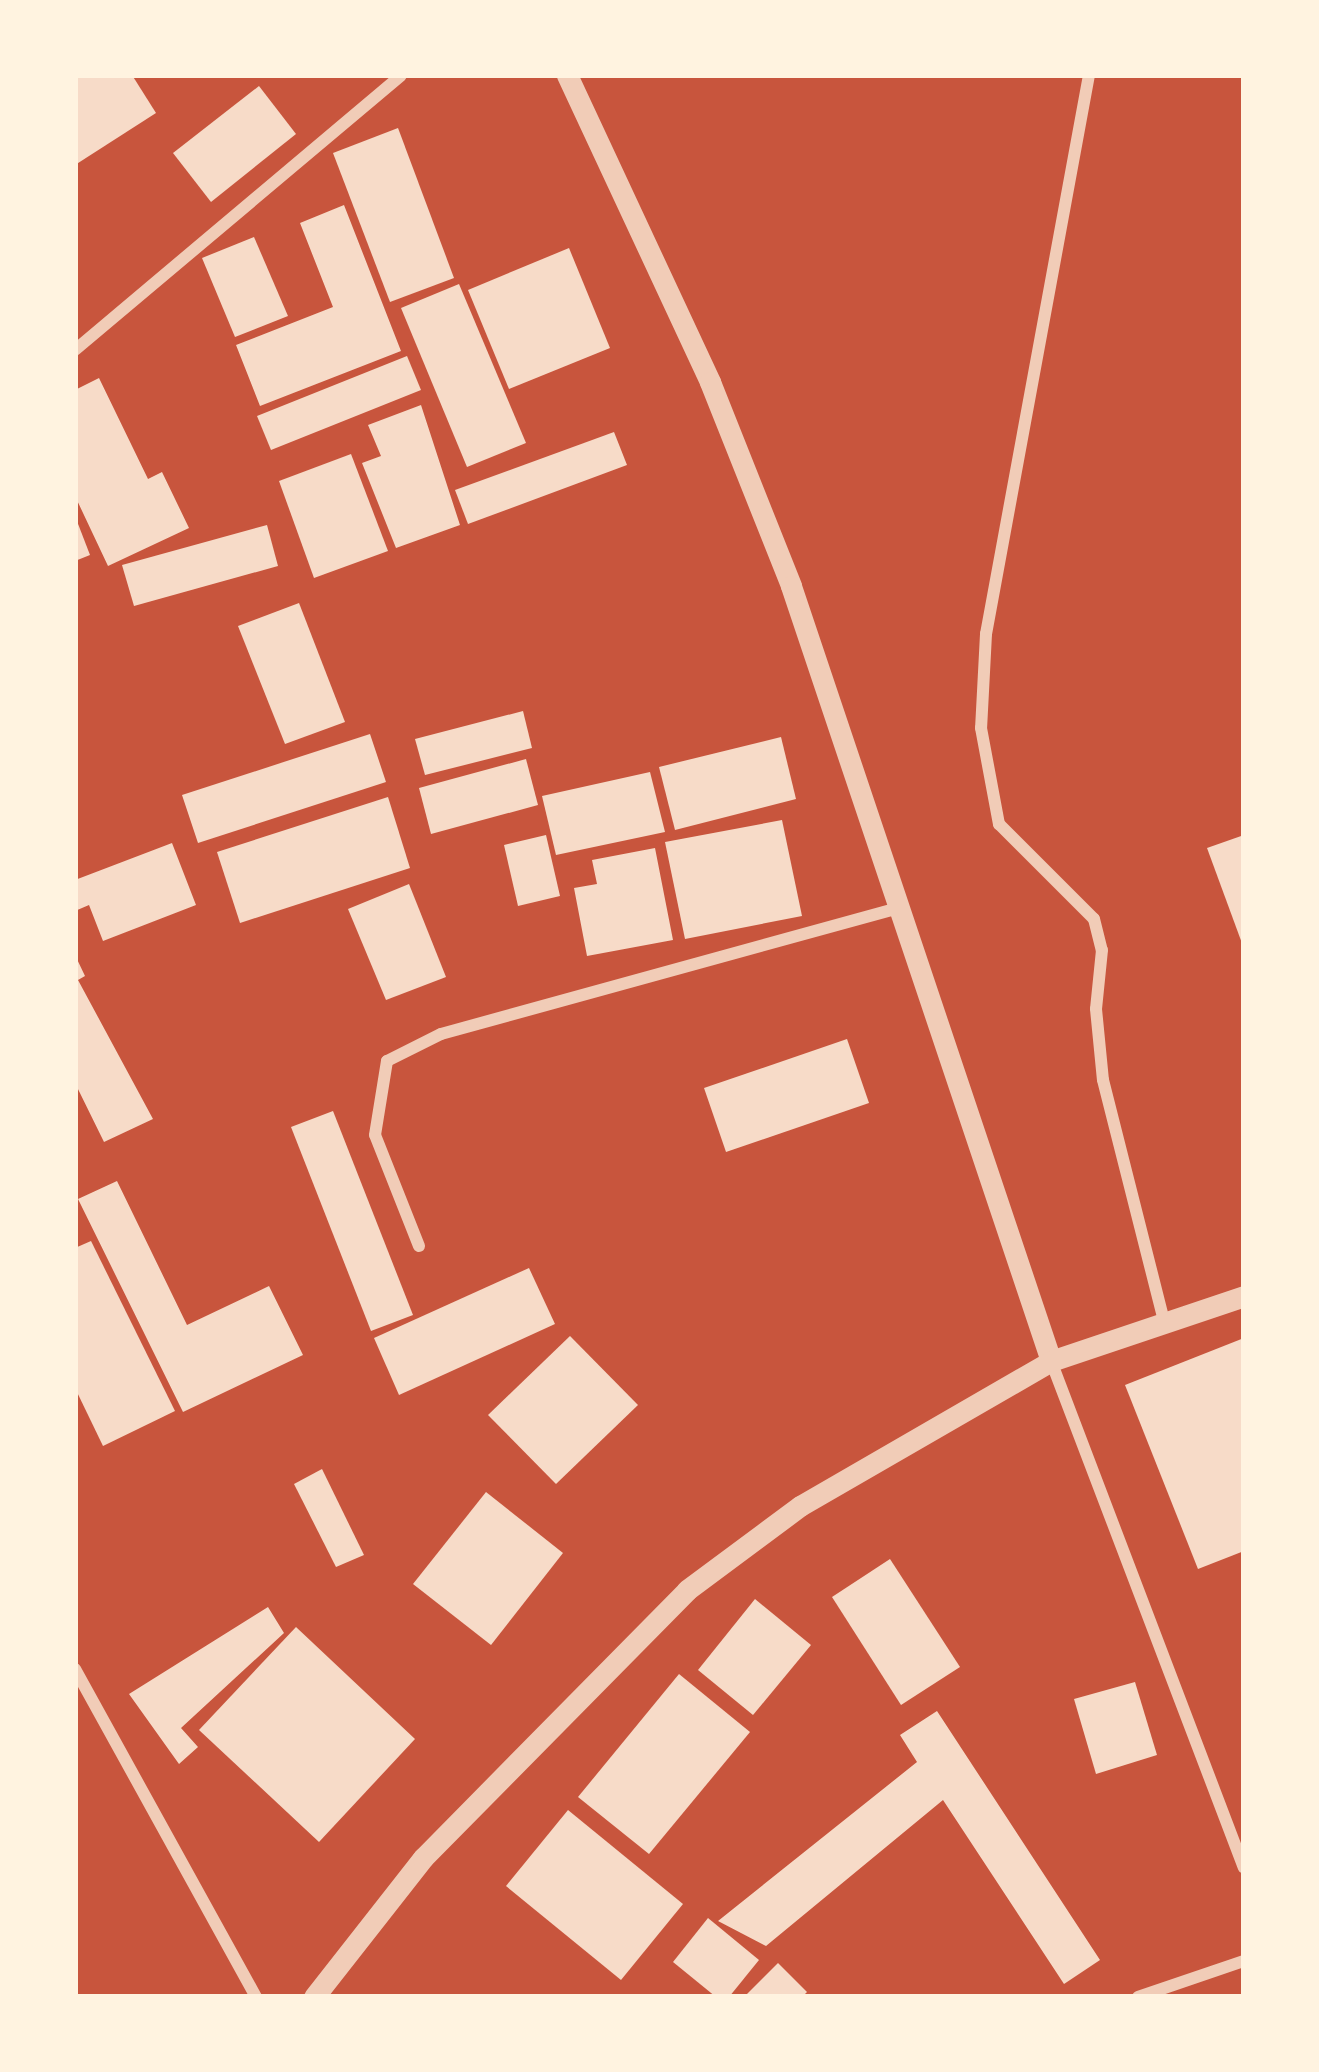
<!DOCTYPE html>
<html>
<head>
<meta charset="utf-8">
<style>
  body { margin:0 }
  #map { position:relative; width:1319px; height:2072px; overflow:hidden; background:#c8553d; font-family:Barlow,sans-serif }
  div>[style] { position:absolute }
  .building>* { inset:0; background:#f7dbc8 }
  .minor>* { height:12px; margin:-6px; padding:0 6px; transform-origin:6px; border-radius:6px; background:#f1ccb7 }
  .tertiary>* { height:21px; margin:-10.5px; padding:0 10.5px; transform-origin:10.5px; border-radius:10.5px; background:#f1ccb7 }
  span { translate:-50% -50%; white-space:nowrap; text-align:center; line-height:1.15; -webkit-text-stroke:12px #fff3e0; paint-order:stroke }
  .frame { position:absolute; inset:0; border:78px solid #fff3e0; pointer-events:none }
</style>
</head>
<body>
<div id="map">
  <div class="building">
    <i style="clip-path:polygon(75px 75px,132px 75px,156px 113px,75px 165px)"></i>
    <i style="clip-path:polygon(259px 86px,296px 134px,211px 202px,173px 153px)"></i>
    <i style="clip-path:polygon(398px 128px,454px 278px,390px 302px,333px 153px)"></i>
    <i style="clip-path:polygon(344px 205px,401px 351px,260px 406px,236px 345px,333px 307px,300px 223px)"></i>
    <i style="clip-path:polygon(254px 237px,288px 316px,235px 337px,202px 258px)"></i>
    <i style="clip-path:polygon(569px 248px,610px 348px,509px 389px,468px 290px)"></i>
    <i style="clip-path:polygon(459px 284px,526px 443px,467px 467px,401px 308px)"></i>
    <i style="clip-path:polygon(407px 356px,421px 390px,271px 450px,257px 416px)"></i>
    <i style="clip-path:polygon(99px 378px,148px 479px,162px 472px,189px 528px,108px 566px,75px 496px,75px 390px)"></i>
    <i style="clip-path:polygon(421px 405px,460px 525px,396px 548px,362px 463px,381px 456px,368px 425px)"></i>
    <i style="clip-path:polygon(614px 432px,627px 465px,468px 524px,455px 490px)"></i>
    <i style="clip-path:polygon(351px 454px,388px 551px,314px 578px,279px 481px)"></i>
    <i style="clip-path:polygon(75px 516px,90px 555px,75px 561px)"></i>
    <i style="clip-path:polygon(267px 525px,278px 566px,134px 606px,122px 565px)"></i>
    <i style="clip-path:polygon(299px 603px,345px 722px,285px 744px,238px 626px)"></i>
    <i style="clip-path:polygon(523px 711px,532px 748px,425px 775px,415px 739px)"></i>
    <i style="clip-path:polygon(370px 734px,386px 782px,198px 843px,182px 795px)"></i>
    <i style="clip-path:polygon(781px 737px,796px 799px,675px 830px,659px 767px)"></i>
    <i style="clip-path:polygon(526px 759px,538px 805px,431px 834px,419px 788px)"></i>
    <i style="clip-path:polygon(650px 772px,665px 832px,556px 855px,542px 796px)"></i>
    <i style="clip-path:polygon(388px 797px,410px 868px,240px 923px,217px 852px)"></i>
    <i style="clip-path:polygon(782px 820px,802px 916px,685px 939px,665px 842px)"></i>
    <i style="clip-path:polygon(546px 835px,560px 896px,518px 906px,504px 845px)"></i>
    <i style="clip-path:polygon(1244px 835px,1244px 946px,1243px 946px,1207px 848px)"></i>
    <i style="clip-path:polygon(172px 843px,196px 905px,103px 941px,89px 905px,75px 911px,75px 880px)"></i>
    <i style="clip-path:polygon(655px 848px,673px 940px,587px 956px,574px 888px,597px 884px,592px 860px)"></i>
    <i style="clip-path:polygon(409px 884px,446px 977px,386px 1000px,348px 909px)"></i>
    <i style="clip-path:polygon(75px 955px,85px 976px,78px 980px,153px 1119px,104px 1142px,75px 1083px)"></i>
    <i style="clip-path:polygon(847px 1039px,869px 1103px,726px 1152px,704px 1088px)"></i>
    <i style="clip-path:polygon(333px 1111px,413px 1315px,371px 1331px,291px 1127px)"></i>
    <i style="clip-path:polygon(117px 1181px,187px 1325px,269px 1286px,303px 1355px,183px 1412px,78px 1199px)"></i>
    <i style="clip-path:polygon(91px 1241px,175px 1411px,103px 1446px,75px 1388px,75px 1248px)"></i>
    <i style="clip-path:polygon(529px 1268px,555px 1324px,399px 1395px,374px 1338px)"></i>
    <i style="clip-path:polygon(570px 1336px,638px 1405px,556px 1484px,488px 1415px)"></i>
    <i style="clip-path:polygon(1244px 1338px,1244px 1551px,1198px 1569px,1125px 1385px)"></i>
    <i style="clip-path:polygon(322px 1469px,364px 1555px,336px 1567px,294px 1484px)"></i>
    <i style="clip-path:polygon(486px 1492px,563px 1553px,491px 1645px,413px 1584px)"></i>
    <i style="clip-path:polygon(890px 1559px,960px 1667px,901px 1705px,832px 1597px)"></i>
    <i style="clip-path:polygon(755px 1599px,811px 1645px,753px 1715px,698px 1670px)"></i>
    <i style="clip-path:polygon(268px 1607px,284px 1633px,181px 1728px,198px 1747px,179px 1764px,129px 1694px)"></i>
    <i style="clip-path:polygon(296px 1627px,415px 1739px,319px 1842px,199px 1730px)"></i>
    <i style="clip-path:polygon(679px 1674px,750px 1732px,649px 1854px,578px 1797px)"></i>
    <i style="clip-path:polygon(1135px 1682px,1157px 1755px,1096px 1774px,1074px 1699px)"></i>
    <i style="clip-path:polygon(937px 1711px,1100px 1960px,1064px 1984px,943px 1800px,766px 1946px,718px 1921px,917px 1762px,900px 1735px)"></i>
    <i style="clip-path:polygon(568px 1810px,683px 1904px,621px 1980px,506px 1886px)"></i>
    <i style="clip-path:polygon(708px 1918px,759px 1960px,729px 1997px,716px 1997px,673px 1962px)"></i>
    <i style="clip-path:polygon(778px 1963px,807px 1992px,802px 1997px,744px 1997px)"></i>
  </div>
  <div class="minor">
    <i style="left:1089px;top:75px;width:568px;rotate:100.44deg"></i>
    <i style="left:986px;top:634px;width:94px;rotate:93deg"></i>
    <i style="left:981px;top:728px;width:98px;rotate:79.4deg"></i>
    <i style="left:999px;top:824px;width:134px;rotate:45deg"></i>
    <i style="left:1094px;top:919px;width:32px;rotate:76deg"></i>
    <i style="left:1102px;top:950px;width:59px;rotate:95.8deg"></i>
    <i style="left:1096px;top:1009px;width:71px;rotate:84.4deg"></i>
    <i style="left:1103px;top:1080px;width:249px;rotate:75.8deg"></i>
    <i style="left:75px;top:350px;width:426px;rotate:-40.1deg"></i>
    <i style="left:419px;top:1246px;width:119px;rotate:-111.6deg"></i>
    <i style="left:375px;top:1135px;width:75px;rotate:-80.8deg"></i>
    <i style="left:387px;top:1061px;width:60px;rotate:-26.6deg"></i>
    <i style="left:441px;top:1034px;width:476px;rotate:-15.4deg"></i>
    <i style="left:1051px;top:1361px;width:542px;rotate:69.16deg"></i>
    <i style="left:75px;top:1669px;width:375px;rotate:61.1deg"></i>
    <i style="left:1138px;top:1997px;width:112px;rotate:-18.8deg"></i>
  </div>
  <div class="tertiary">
    <i style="left:567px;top:75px;width:339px;rotate:65deg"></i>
    <i style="left:710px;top:382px;width:219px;rotate:68.3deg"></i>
    <i style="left:791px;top:586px;width:817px;rotate:71.45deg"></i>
    <i style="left:314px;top:1997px;width:177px;rotate:-51.9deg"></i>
    <i style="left:423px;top:1858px;width:376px;rotate:-45.4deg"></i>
    <i style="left:687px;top:1590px;width:141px;rotate:-36.6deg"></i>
    <i style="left:800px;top:1506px;width:290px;rotate:-30deg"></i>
    <i style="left:1051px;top:1361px;width:204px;rotate:-18.6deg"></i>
  </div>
  <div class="frame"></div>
</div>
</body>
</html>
